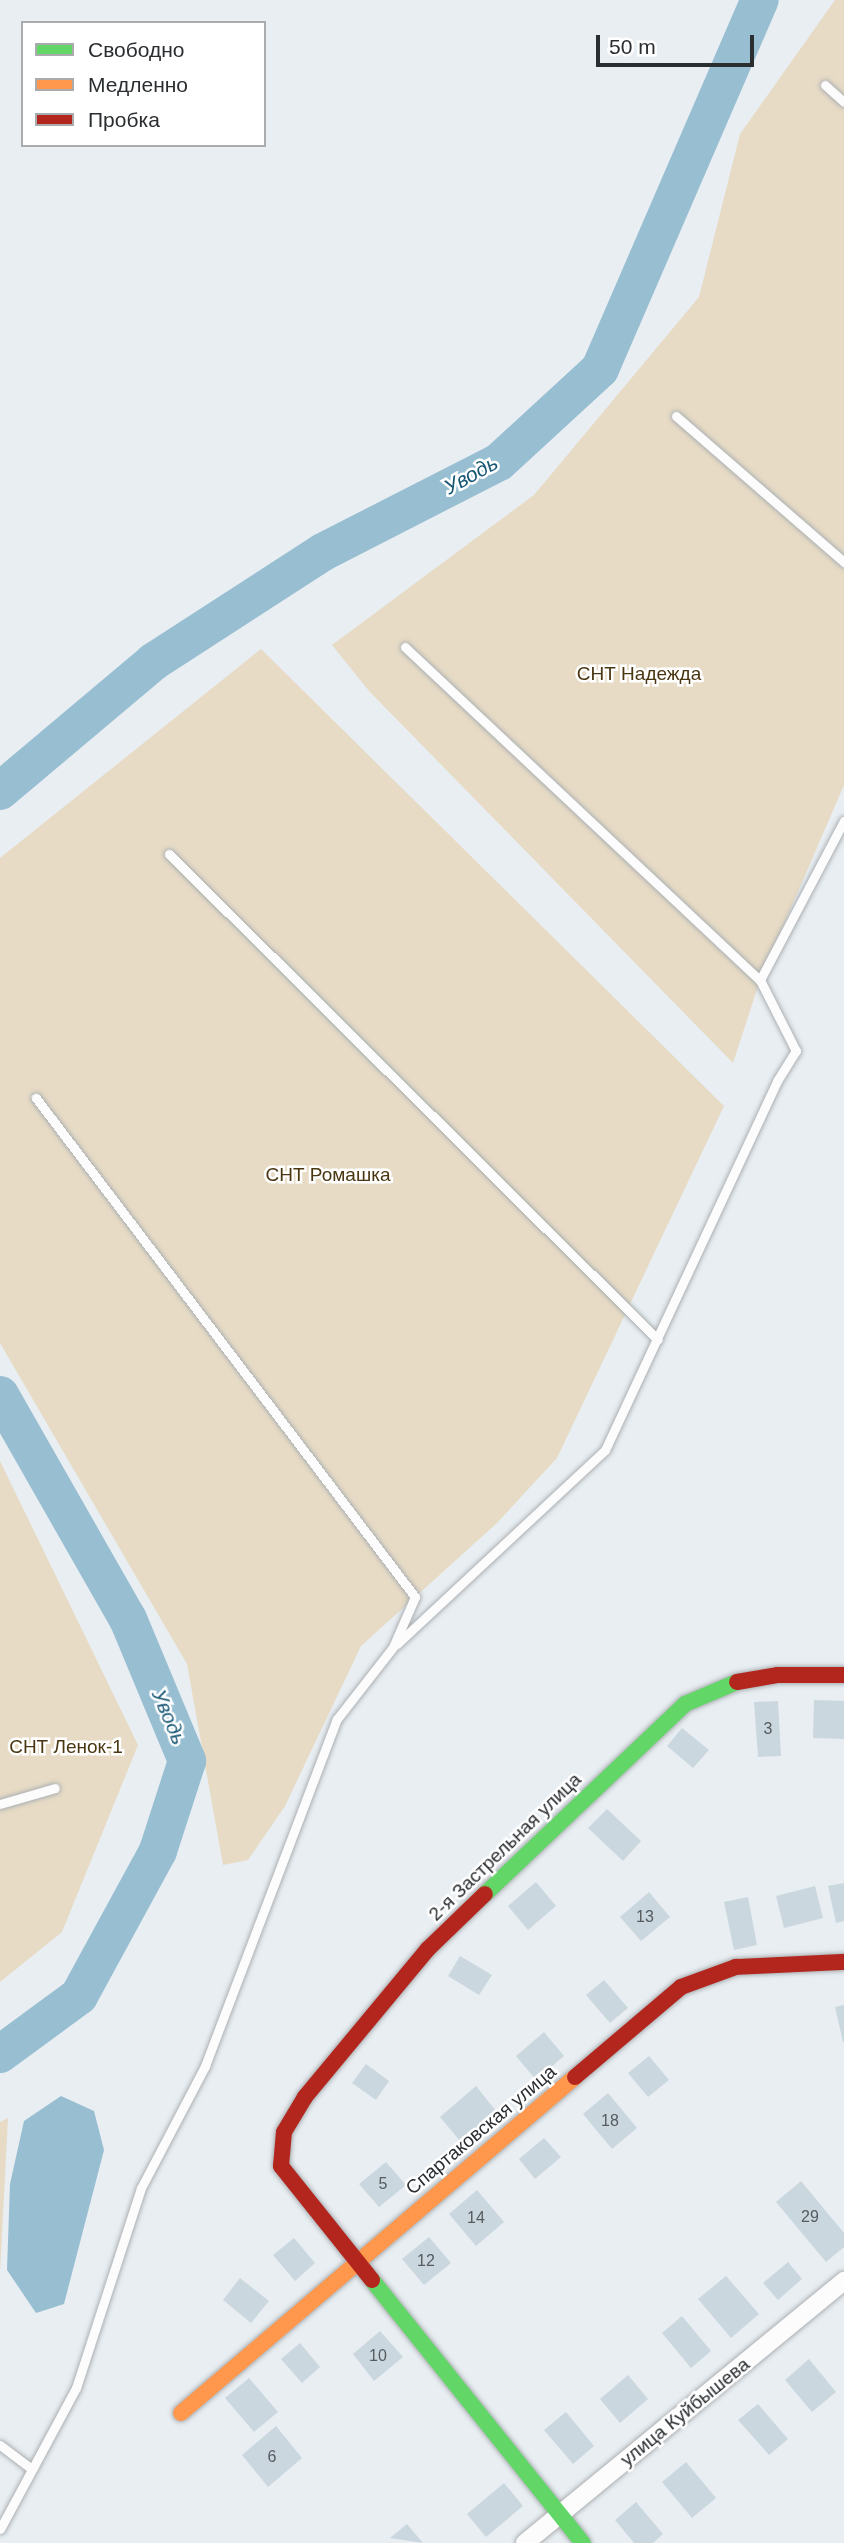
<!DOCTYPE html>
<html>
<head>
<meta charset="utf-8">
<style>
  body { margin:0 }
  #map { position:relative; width:844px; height:2543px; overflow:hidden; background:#e8eef2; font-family:Helvetica,sans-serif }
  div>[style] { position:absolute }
  .green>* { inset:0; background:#e7dbc5 }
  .water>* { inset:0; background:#98bed2 }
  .river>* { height:38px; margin:-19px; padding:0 19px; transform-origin:19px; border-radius:19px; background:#98bed2 }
  .building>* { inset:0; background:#cbd7df }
  .roads { filter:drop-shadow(0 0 2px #acb0b3) drop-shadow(0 0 2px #acb0b3) }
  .lane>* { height:9px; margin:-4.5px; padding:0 4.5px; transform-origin:4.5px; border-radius:4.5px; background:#fcfcfd }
  .street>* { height:18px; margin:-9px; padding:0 9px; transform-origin:9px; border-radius:9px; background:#fcfcfd }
  .fast>* { height:16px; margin:-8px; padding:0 8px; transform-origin:8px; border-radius:8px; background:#63d668 }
  .slow>* { height:16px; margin:-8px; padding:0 8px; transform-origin:8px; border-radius:8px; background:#ff974d }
  .jam>* { height:16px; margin:-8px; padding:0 8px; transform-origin:8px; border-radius:8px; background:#b3261e }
  span { translate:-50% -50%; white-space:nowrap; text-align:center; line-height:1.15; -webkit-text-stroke:5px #fff; paint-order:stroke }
  .number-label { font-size:16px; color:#555b5e }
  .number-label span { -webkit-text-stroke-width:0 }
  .park-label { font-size:19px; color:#4a3611 }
  .street-label { font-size:19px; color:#2a2e30 }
  .water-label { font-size:21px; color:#185875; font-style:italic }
  .legend { position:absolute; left:21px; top:21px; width:245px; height:126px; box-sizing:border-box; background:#fff; border:2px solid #aaabac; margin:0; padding:9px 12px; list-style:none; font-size:21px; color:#2a2e30 }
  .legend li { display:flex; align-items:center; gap:14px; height:35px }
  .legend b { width:35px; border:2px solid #aaabac }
  .scale { position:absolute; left:596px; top:35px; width:158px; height:32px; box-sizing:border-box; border:4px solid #2a2e30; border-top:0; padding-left:9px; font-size:21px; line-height:24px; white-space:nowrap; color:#2a2e30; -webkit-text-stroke:5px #fff; paint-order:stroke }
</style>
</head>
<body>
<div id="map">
  <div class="green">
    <i style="clip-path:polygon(835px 0,844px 0,844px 785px,760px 980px,733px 1063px,369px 691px,332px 645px,534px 495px,699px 297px,740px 134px)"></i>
    <i style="clip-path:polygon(261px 649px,724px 1106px,557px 1458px,497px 1523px,361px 1646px,285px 1806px,248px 1860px,223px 1865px,187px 1664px,0 1343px,0 858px)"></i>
    <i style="clip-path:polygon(0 1461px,138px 1745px,62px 1932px,0 1982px)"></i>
    <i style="clip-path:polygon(8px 2118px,0 2273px,0 2122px)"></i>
  </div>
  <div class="water">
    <i style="clip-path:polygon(61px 2096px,94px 2111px,104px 2150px,64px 2304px,36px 2313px,7px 2270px,10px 2184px,24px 2121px)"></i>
  </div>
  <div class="river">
    <i style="left:0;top:791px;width:200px;rotate:-40.1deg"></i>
    <i style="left:153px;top:662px;width:202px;rotate:-32.9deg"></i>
    <i style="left:323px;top:552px;width:198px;rotate:-27.1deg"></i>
    <i style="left:499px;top:462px;width:137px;rotate:-42.6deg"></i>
    <i style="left:600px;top:369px;width:402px;rotate:-66.6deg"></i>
    <i style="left:0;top:1395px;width:258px;rotate:60.3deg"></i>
    <i style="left:128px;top:1619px;width:154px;rotate:67.4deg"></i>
    <i style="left:187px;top:1761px;width:95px;rotate:107.9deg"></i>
    <i style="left:158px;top:1851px;width:165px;rotate:118.6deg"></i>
    <i style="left:79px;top:1996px;width:98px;rotate:143.7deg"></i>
  </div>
  <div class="building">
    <i style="clip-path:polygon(814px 1700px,844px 1701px,844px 1739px,813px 1738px)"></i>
    <i style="clip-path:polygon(778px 1701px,781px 1756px,758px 1757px,754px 1702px)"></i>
    <i style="clip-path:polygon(682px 1728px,709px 1750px,693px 1768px,667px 1746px)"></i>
    <i style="clip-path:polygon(607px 1809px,641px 1841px,623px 1861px,588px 1828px)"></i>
    <i style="clip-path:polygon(536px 1882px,556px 1906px,528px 1930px,508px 1906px)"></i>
    <i style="clip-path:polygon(844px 1883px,844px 1921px,836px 1923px,828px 1886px)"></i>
    <i style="clip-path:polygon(815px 1886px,823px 1918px,784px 1928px,776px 1896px)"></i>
    <i style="clip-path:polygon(649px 1892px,670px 1917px,641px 1941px,620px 1917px)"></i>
    <i style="clip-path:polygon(748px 1897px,757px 1945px,734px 1950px,724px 1902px)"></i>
    <i style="clip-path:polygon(460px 1956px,492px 1975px,479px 1995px,448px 1976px)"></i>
    <i style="clip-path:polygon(604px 1980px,628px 2008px,610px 2023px,586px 1995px)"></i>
    <i style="clip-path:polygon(844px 2005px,844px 2042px,843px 2042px,835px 2007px)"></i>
    <i style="clip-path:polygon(544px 2032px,564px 2056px,536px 2080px,516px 2056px)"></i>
    <i style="clip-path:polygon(649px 2056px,669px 2080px,648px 2097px,628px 2073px)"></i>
    <i style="clip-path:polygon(366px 2064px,389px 2081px,376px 2100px,352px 2083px)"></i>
    <i style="clip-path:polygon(476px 2086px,496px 2111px,460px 2141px,440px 2117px)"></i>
    <i style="clip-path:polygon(608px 2093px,637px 2128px,612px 2149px,583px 2114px)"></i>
    <i style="clip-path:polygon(544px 2138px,561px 2157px,535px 2179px,519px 2159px)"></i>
    <i style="clip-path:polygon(386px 2162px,406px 2185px,379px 2207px,359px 2184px)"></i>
    <i style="clip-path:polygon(801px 2181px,844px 2233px,844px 2247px,826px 2262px,776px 2202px)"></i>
    <i style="clip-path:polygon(477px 2190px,504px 2222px,476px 2246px,449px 2214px)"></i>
    <i style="clip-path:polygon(429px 2237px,451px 2263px,424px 2285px,402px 2259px)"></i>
    <i style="clip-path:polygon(294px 2238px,315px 2263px,295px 2281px,273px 2255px)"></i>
    <i style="clip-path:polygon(788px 2262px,802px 2279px,778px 2300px,763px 2283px)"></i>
    <i style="clip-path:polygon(726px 2276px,759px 2314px,731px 2338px,698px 2299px)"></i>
    <i style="clip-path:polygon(240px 2278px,269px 2301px,251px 2323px,223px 2300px)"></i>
    <i style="clip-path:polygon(682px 2316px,711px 2351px,691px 2368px,662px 2333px)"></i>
    <i style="clip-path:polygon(380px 2331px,403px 2357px,374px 2381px,353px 2354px)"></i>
    <i style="clip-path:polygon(300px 2343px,320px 2367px,302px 2383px,281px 2359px)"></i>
    <i style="clip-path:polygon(809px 2359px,836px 2392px,812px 2412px,785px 2380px)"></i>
    <i style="clip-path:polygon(628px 2375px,648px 2399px,620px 2423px,600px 2399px)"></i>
    <i style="clip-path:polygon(249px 2378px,278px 2412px,254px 2432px,225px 2398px)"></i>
    <i style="clip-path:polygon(758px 2404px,788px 2439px,769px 2455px,738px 2420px)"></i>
    <i style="clip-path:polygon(566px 2412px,594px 2446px,573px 2464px,544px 2430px)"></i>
    <i style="clip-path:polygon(276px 2426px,302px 2458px,268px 2487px,242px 2455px)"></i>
    <i style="clip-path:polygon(686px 2462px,716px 2498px,692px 2518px,662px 2482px)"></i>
    <i style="clip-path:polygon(504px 2483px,523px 2506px,486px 2537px,467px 2514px)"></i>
    <i style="clip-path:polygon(636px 2502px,663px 2534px,653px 2543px,634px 2543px,615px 2520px)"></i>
    <i style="clip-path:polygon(407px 2524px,423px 2543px,390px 2538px)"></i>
  </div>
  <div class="roads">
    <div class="lane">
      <i style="left:825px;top:85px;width:25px;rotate:42deg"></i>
      <i style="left:676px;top:416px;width:223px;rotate:41deg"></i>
      <i style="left:405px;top:647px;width:487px;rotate:43.2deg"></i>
      <i style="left:169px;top:854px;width:689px;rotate:44.82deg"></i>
      <i style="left:397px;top:1644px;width:284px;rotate:-43deg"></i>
      <i style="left:605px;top:1450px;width:407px;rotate:-65deg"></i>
      <i style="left:777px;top:1081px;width:36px;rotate:-58deg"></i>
      <i style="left:796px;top:1051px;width:80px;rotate:-116.9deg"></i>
      <i style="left:760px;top:980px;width:180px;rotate:-62.2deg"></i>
      <i style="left:0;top:1804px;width:57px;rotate:-16.2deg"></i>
      <i style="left:0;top:2445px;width:40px;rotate:37deg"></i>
      <i style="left:0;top:2529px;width:160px;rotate:-61.7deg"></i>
      <i style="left:76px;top:2388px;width:210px;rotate:-72deg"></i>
      <i style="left:141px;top:2188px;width:138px;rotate:-62.3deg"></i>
      <i style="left:205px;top:2066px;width:371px;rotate:-69.2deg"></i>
      <i style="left:337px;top:1719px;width:91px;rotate:-52.1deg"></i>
      <i style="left:393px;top:1647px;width:55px;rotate:-66.3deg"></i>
      <i style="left:415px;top:1597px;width:627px;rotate:-127.22deg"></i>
    </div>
    <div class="street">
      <i style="left:525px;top:2543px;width:413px;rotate:-39.4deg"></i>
    </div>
    <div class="fast">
      <i style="left:485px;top:1894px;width:276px;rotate:-43.5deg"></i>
      <i style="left:685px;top:1704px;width:56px;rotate:-22.9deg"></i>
      <i style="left:372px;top:2280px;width:337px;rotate:51.3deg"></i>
    </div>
    <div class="slow">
      <i style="left:181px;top:2413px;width:518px;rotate:-40.46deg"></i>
    </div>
    <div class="jam">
      <i style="left:737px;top:1682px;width:42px;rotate:-9.7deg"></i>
      <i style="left:778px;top:1675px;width:66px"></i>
      <i style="left:575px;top:2077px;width:139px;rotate:-40.3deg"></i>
      <i style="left:681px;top:1987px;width:59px;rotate:-20deg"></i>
      <i style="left:736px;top:1967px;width:108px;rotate:-2.7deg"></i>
      <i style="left:372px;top:2280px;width:146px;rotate:-128.6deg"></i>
      <i style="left:281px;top:2166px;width:34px;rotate:-85deg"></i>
      <i style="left:284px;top:2132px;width:41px;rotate:-59deg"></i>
      <i style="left:305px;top:2097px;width:192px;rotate:-50.3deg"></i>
      <i style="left:428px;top:1949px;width:79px;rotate:-44deg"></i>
    </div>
  </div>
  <div class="number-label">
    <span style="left:768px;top:1729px">3</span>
    <span style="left:645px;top:1917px">13</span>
    <span style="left:610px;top:2121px">18</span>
    <span style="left:383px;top:2184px">5</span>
    <span style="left:810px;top:2217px">29</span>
    <span style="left:476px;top:2218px">14</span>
    <span style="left:426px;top:2261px">12</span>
    <span style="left:378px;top:2356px">10</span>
    <span style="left:272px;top:2457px">6</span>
  </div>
  <div class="park-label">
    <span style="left:639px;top:674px">СНТ Надежда</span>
    <span style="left:328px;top:1175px">СНТ Ромашка</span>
    <span style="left:66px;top:1747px">СНТ Ленок-1</span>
  </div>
  <div class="street-label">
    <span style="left:505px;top:1847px;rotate:-44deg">2-я Застрельная улица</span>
    <span style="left:481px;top:2130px;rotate:-40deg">Спартаковская улица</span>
    <span style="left:685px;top:2412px;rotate:-39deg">улица Куйбышева</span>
  </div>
  <div class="water-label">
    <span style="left:471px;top:475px;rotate:-29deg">Уводь</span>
    <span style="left:169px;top:1717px;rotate:67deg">Уводь</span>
  </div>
  <ul class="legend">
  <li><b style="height:9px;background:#63d668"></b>Свободно</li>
  <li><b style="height:9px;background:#ff974d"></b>Медленно</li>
  <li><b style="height:9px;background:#b3261e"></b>Пробка</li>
  </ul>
  <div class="scale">50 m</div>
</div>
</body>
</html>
